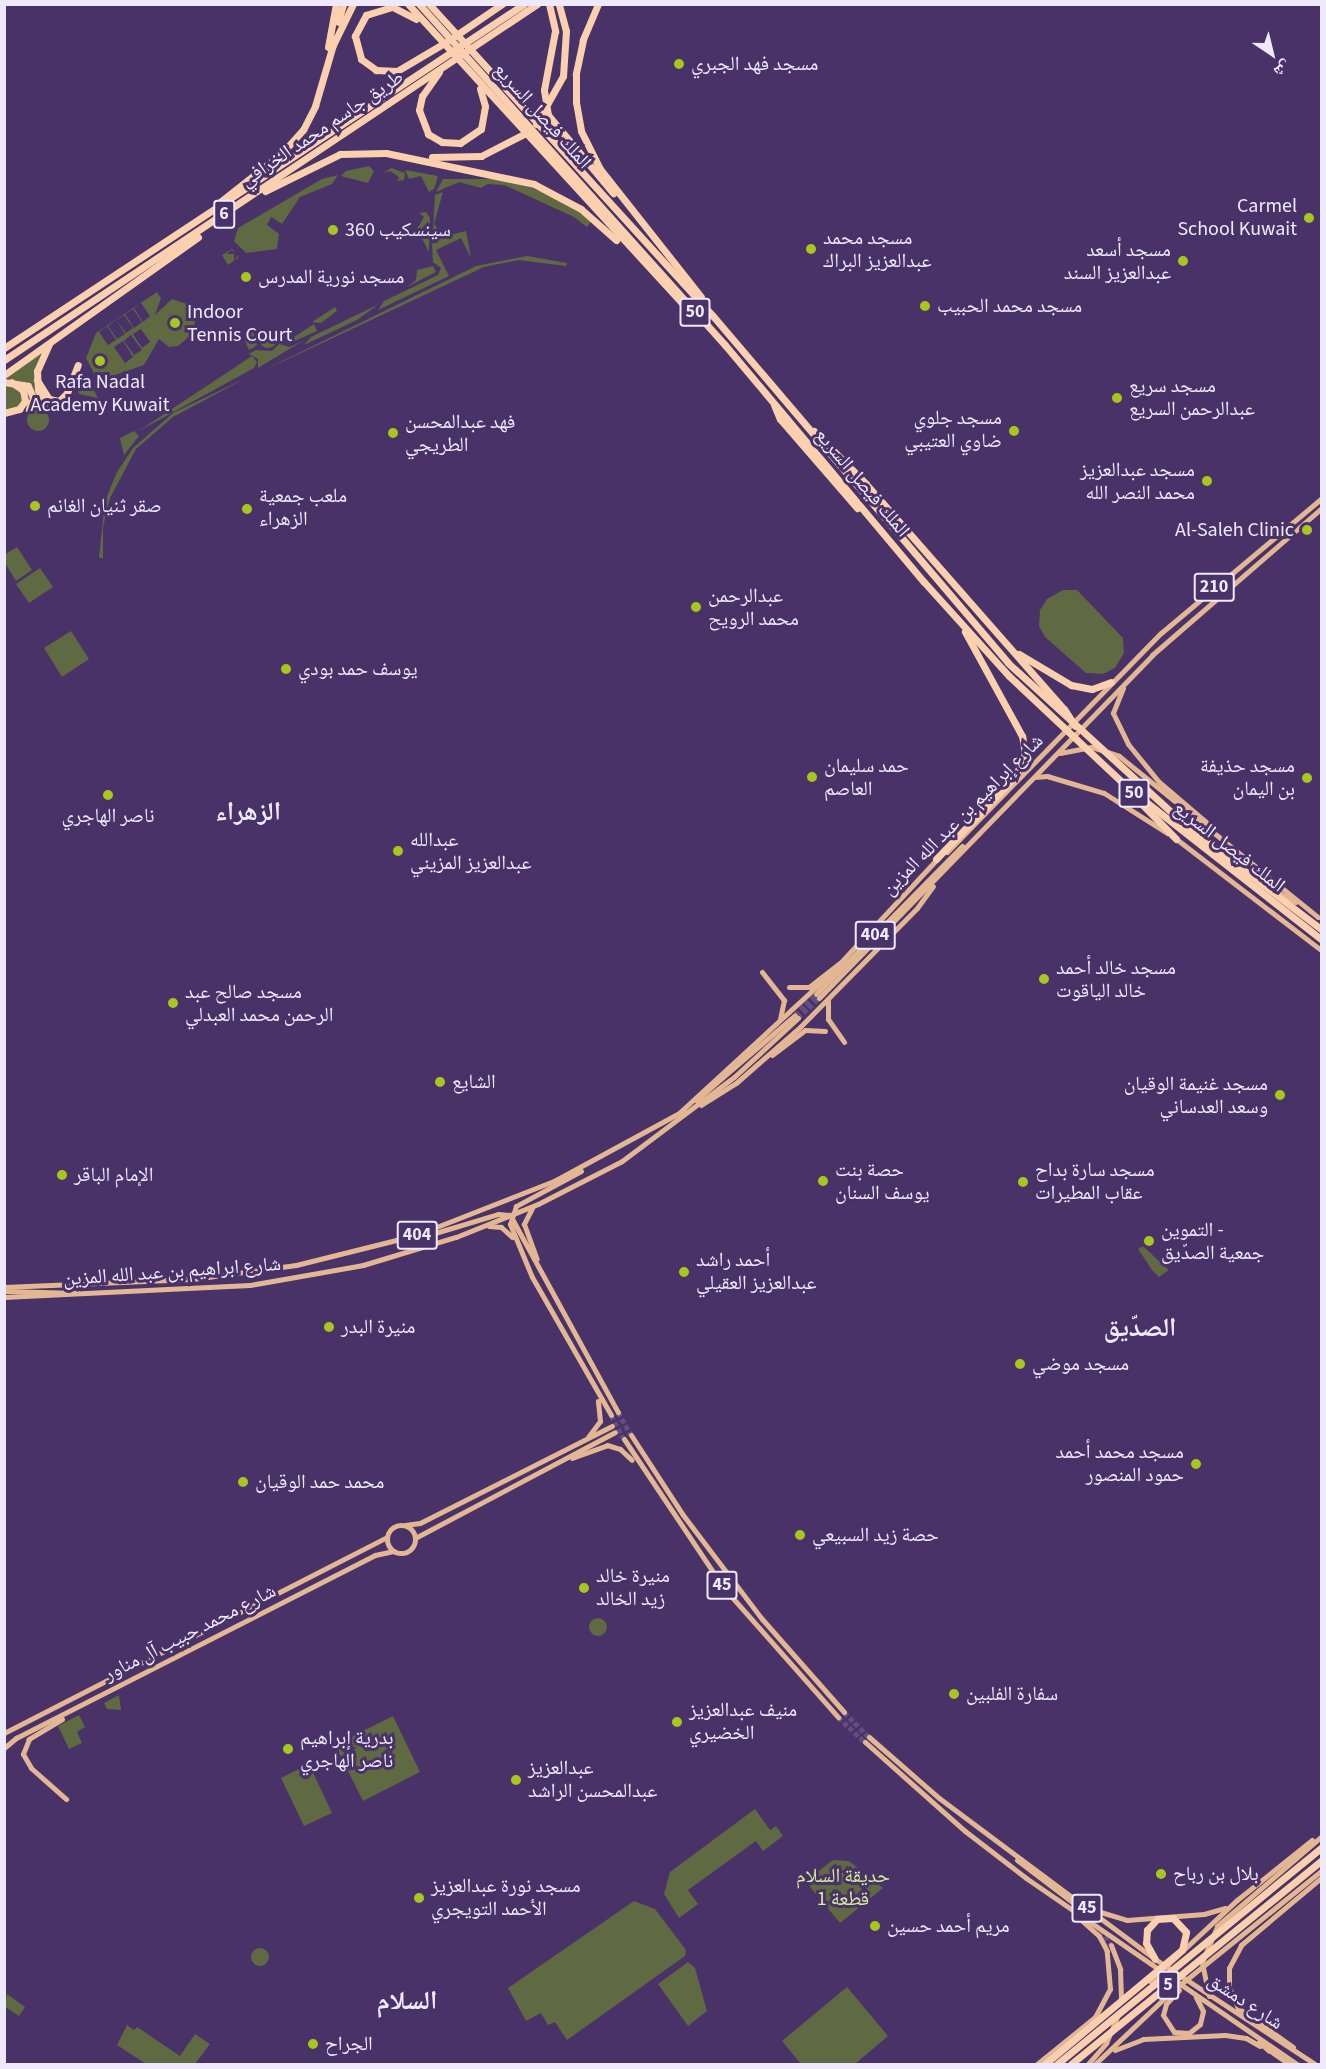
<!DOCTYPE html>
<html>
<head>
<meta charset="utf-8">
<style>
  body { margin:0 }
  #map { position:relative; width:1326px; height:2069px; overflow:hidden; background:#483268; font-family:"Source Sans 3","Noto Naskh Arabic",sans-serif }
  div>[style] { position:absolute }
  .green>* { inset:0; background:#5f6942 }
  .round { border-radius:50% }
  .major-tunnel>* { height:5px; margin-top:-2.5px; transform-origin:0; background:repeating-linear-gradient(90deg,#614d7e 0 5px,transparent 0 7.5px) }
  .major>* { height:5px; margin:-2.5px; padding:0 2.5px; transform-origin:2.5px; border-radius:2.5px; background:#e3b793 }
  .major>.ring { margin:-2.5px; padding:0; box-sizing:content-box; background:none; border:5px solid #e3b793; border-radius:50% }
  .highway>* { height:7px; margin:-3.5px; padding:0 3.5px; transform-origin:3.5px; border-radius:3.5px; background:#fbd0ae }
  .dots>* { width:16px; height:16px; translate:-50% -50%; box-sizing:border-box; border:3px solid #483268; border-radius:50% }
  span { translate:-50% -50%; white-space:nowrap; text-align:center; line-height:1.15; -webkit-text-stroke:6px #483268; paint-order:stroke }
  .shield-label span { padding:2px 4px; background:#483268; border:2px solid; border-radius:4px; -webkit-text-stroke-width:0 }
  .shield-label { font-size:18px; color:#efe9fd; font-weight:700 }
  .poi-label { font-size:20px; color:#efe9fd }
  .left { translate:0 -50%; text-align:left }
  .right { translate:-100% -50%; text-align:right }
  .street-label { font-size:20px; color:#efe9fd }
  .park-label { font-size:20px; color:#d8ef99 }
  .district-label { font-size:26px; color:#efe9fd; font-weight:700 }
  .frame { position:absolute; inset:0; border:6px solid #efe9fd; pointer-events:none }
  .north { position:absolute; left:1242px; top:24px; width:60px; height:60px; -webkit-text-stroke:4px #483268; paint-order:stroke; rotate:145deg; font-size:16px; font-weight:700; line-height:24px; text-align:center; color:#efe9fd }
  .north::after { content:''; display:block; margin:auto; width:21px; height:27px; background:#efe9fd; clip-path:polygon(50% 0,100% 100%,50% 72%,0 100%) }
</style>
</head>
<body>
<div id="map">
  <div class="green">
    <i style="clip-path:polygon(369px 166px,374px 171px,368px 183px,341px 176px,346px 171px)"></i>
    <i style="clip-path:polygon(391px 168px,405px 173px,404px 180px,397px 181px,399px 177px,390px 171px,384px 173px)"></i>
    <i style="clip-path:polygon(405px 170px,438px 176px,434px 189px,429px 192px,421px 176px,409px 179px)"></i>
    <i style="clip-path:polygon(338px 175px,332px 184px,300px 197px,282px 224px,271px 217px,267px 225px,279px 234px,277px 249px,246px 253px,234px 241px,238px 228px,322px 179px)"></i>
    <i style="clip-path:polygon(443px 179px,494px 179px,520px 184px,545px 192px,592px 220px,587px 227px,574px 217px,504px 185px,488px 184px,481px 188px,459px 182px,436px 192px)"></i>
    <i style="clip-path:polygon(443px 192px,434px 224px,438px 229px,433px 230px,435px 195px)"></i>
    <i style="clip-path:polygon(419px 213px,426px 212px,430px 218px,429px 252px,417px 229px,424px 217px)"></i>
    <i style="clip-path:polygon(466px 231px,471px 258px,461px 238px,436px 250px,449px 276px,378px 310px,384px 301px,438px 275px,441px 268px,433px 262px,432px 244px,439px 238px)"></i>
    <i style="clip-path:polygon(232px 249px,236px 252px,231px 250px,227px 254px,234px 254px,234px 261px,238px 255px,238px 258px,228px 265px,222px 255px)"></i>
    <i style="clip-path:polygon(527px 256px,567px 263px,566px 266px,519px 260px,484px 267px,254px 375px,476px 266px)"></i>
    <i style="clip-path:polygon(433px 266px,436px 272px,407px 287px,416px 280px,417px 270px)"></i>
    <i style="clip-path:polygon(evenodd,157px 292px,161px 298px,155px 315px,172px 299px,190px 305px,196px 318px,192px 334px,178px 346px,169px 347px,159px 339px,144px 365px,98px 381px,86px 358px,96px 333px,157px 292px,141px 303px,150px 316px,143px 322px,134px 308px,141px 303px,157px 292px,133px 309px,142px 322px,134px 328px,125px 314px,133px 309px,157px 292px,124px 315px,133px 328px,126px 333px,116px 320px,124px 315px,157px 292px,116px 320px,125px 334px,117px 339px,108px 326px,116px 320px,157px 292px,107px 326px,116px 340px,108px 345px,99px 332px,107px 326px,157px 292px,141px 329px,150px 342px,142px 348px,133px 334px,141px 329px,157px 292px,131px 335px,142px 350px,134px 355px,124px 341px,131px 335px,157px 292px,123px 341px,133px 357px,125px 363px,114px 347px,123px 341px)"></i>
    <i style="clip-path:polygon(379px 304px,357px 320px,304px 345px,311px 337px)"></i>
    <i style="clip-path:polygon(335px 307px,337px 311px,321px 323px,312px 322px)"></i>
    <i style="clip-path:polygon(314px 324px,317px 331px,295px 341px,291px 339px)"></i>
    <i style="clip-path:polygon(251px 325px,257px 345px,249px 350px,245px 341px)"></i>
    <i class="round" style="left:259px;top:330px;width:18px;height:18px"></i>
    <i style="clip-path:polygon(306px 339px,258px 368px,258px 359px,249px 354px,256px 350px,272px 351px,279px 344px,290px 347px)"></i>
    <i style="clip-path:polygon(44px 350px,37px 364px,42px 404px,33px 404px,26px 383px,4px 378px)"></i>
    <i style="clip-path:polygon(252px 356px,257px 362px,254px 368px,137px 432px)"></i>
    <i style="clip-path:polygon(246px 378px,173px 417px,136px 449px,110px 498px,103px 527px,103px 558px,99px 558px,105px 501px,117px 472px,133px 448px,173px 413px)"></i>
    <i style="clip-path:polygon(80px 380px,89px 382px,98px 398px,79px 394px,76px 386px)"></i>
    <i style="clip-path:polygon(4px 383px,22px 391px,22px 405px,4px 412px)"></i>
    <i class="round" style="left:27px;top:409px;width:22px;height:22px"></i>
    <i style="clip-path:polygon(134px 431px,139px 436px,124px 455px,120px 438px)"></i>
    <i style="clip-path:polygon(17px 547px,32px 570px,16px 581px,5px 563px,4px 555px)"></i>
    <i style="clip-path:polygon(40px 568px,53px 587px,29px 603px,16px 584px)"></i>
    <i style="clip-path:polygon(1063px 590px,1077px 590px,1123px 638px,1124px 653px,1115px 668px,1103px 674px,1086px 673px,1045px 637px,1039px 626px,1040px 610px,1047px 599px)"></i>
    <i style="clip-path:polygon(71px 631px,89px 659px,62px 677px,44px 648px)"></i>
    <i style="clip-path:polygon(1143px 1246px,1163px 1265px,1169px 1270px,1159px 1277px,1152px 1270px,1138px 1249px)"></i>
    <i class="round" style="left:589px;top:1618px;width:18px;height:18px"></i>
    <i style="clip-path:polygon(119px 1695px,121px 1710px,107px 1709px,104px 1703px)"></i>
    <i style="clip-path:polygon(79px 1715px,85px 1727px,77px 1732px,82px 1743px,69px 1749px,58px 1726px)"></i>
    <i style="clip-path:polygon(393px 1716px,420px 1772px,363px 1801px,335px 1745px)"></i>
    <i style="clip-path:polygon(309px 1764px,332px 1813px,304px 1826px,281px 1778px)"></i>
    <i style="clip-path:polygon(755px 1809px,770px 1830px,776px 1826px,783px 1836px,763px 1851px,756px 1841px,688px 1890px,698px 1904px,679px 1918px,664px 1894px,670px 1872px)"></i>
    <i style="clip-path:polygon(833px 1860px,849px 1861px,883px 1888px,840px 1923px,810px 1887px,812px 1876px)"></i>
    <i style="clip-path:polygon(634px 1901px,655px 1909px,686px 1950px,685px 1956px,567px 2040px,555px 2022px,548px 2025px,541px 2013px,526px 2021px,508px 1988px)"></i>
    <i class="round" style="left:251px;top:1948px;width:18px;height:18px"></i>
    <i style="clip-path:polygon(688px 1962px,695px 1968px,707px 2011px,688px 2026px,658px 1984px)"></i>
    <i style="clip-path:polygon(847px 1987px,888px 2036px,855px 2064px,801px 2064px,782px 2041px)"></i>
    <i style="clip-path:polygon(7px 1994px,25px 2007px,19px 2016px,5px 2007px)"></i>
    <i style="clip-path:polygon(127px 2025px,134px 2030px,137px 2027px,180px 2056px,195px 2034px,210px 2044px,195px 2064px,146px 2064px,117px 2045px)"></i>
  </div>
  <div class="major-tunnel">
    <i style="left:795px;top:1015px;width:30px;rotate:-45deg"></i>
    <i style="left:798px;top:1018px;width:29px;rotate:-44deg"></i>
    <i style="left:618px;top:1412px;width:26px;rotate:61deg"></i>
    <i style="left:611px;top:1415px;width:27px;rotate:62deg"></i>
    <i style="left:844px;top:1712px;width:35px;rotate:45deg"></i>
    <i style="left:838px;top:1717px;width:37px;rotate:43deg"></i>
    <i style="left:1080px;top:1908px;width:21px;rotate:47deg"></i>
    <i style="left:1100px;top:1930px;width:19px;rotate:54deg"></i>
  </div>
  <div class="major">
    <i style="left:1123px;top:688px;width:27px;rotate:112deg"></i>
    <i style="left:1113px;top:713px;width:34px;rotate:64deg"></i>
    <i style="left:1128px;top:744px;width:49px;rotate:50.8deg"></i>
    <i style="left:1159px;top:782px;width:62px;rotate:40.4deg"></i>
    <i style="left:1060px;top:753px;width:33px;rotate:-11deg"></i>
    <i style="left:1092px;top:747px;width:28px;rotate:18deg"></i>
    <i style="left:1119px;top:756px;width:256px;rotate:39deg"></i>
    <i style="left:1035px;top:777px;width:12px;rotate:-5deg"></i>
    <i style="left:1047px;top:776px;width:59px;rotate:16.6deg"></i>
    <i style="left:1104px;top:793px;width:75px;rotate:32.4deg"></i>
    <i style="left:1175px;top:838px;width:185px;rotate:37.5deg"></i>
    <i style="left:947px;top:852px;width:306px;rotate:-45.7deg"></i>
    <i style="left:1161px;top:633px;width:210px;rotate:-40deg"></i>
    <i style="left:1259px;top:881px;width:42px;rotate:30.3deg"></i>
    <i style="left:762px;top:972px;width:36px;rotate:52deg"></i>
    <i style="left:784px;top:1000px;width:19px;rotate:102deg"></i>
    <i style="left:789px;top:987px;width:20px"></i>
    <i style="left:809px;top:987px;width:39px;rotate:-38deg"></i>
    <i style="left:816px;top:994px;width:208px;rotate:-45.4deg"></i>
    <i style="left:819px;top:998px;width:478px;rotate:-45.8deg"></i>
    <i style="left:1152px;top:655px;width:225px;rotate:-40.9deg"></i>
    <i style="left:828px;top:1001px;width:18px;rotate:90deg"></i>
    <i style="left:828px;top:1019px;width:28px;rotate:55deg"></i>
    <i style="left:772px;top:1055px;width:41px;rotate:-37.1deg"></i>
    <i style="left:805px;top:1030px;width:20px;rotate:3deg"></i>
    <i style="left:696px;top:1100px;width:130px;rotate:-40.6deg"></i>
    <i style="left:701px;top:1105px;width:41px;rotate:-32.2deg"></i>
    <i style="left:736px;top:1083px;width:85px;rotate:-41.2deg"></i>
    <i style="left:800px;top:1027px;width:167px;rotate:-45.5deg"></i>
    <i style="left:917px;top:908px;width:27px;rotate:-54deg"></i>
    <i style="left:581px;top:1171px;width:74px;rotate:151.7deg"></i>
    <i style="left:516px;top:1206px;width:19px;rotate:108deg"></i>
    <i style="left:510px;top:1224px;width:57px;rotate:67.5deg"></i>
    <i style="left:532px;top:1277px;width:159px;rotate:60.2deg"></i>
    <i style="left:532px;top:1208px;width:18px;rotate:117deg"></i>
    <i style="left:524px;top:1224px;width:37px;rotate:70deg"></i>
    <i style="left:489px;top:1226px;width:12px;rotate:5deg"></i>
    <i style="left:501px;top:1227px;width:15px;rotate:42deg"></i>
    <i style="left:402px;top:1243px;width:100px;rotate:-16.8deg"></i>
    <i style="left:498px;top:1214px;width:12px;rotate:5deg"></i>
    <i style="left:510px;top:1215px;width:225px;rotate:61.3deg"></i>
    <i style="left:4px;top:1287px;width:189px;rotate:-2.4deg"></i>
    <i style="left:193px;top:1279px;width:104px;rotate:-7.7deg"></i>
    <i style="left:296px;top:1265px;width:124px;rotate:-14deg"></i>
    <i style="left:416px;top:1235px;width:148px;rotate:-21.4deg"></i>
    <i style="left:554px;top:1181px;width:142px;rotate:-28.5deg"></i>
    <i style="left:679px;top:1113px;width:202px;rotate:-42.6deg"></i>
    <i style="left:828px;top:976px;width:163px;rotate:-47deg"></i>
    <i style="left:4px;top:1291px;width:74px;rotate:1.5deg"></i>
    <i style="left:4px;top:1297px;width:246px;rotate:-2.8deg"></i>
    <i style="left:250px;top:1285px;width:115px;rotate:-10deg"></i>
    <i style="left:363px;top:1265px;width:97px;rotate:-16.8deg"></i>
    <i style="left:456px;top:1237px;width:88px;rotate:-21.9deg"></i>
    <i style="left:538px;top:1204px;width:94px;rotate:-27.1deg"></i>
    <i style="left:622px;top:1161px;width:140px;rotate:-36.9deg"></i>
    <i style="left:734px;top:1077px;width:87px;rotate:-42.7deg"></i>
    <i style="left:631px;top:1435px;width:95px;rotate:57deg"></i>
    <i style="left:683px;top:1515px;width:131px;rotate:52.8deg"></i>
    <i style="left:762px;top:1619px;width:124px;rotate:48.6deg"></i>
    <i style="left:588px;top:1437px;width:20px;rotate:-53deg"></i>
    <i style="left:600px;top:1421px;width:20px;rotate:-96deg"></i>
    <i style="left:624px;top:1439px;width:178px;rotate:56.2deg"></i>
    <i style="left:723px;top:1587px;width:174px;rotate:48.5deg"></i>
    <i style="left:572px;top:1458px;width:37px;rotate:-20deg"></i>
    <i style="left:607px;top:1445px;width:14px;rotate:17deg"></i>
    <i style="left:620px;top:1449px;width:16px;rotate:43deg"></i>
    <i class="ring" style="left:387px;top:1525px;width:23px;height:23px"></i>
    <i style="left:405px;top:1525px;width:15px;rotate:-8deg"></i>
    <i style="left:420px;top:1523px;width:215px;rotate:-26.8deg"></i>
    <i style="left:415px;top:1538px;width:226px;rotate:-27.9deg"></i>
    <i style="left:62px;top:1719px;width:39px;rotate:149deg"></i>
    <i style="left:29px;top:1739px;width:16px;rotate:112deg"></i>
    <i style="left:23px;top:1754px;width:16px;rotate:60deg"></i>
    <i style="left:31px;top:1768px;width:47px;rotate:41.5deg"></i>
    <i style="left:4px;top:1733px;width:430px;rotate:-27.1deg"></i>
    <i style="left:869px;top:1737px;width:93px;rotate:41.1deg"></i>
    <i style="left:939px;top:1798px;width:269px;rotate:36.7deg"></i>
    <i style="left:1155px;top:1959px;width:191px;rotate:33.3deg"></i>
    <i style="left:865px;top:1742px;width:134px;rotate:41.7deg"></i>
    <i style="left:965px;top:1831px;width:77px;rotate:37.6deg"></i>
    <i style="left:1026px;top:1878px;width:329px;rotate:34.5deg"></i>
    <i style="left:4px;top:1748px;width:16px;rotate:-40deg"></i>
    <i style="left:16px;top:1738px;width:403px;rotate:-27deg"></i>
    <i style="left:375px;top:1555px;width:19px;rotate:-12deg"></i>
    <i style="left:1017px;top:1860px;width:79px;rotate:37.3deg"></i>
    <i style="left:1094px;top:1910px;width:34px;rotate:17deg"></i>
    <i style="left:1127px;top:1920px;width:77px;rotate:-4.5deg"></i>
    <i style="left:1204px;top:1914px;width:22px;rotate:-16deg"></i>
    <i style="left:1111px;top:1945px;width:26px;rotate:69deg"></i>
    <i style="left:1120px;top:1969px;width:32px;rotate:88deg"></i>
    <i style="left:1150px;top:1981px;width:119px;rotate:-43deg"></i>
    <i style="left:1237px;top:1900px;width:96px;rotate:-38.7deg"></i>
    <i style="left:1179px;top:1990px;width:19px;rotate:133deg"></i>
    <i style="left:1166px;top:2004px;width:11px;rotate:105deg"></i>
    <i style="left:1163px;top:2015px;width:20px;rotate:57deg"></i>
    <i style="left:1174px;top:2032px;width:15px;rotate:4deg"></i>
    <i style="left:1189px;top:2033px;width:14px;rotate:-39deg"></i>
    <i style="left:1200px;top:2024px;width:13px;rotate:-77deg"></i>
    <i style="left:1203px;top:2011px;width:16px;rotate:-117deg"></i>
    <i style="left:1209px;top:1996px;width:35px;rotate:-102deg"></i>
    <i style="left:1202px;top:1962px;width:39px;rotate:-67deg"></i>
    <i style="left:1217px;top:1926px;width:138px;rotate:-40.6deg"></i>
    <i style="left:1259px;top:2042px;width:13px;rotate:42deg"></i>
    <i style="left:1293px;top:2047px;width:67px;rotate:-144.7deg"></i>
    <i style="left:1238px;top:2008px;width:22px;rotate:-114deg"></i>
    <i style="left:1229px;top:1988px;width:20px;rotate:-90deg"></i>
    <i style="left:1229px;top:1968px;width:26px;rotate:-62deg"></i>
    <i style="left:1241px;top:1945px;width:106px;rotate:-40deg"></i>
    <i style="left:1115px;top:2050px;width:30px;rotate:-21deg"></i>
    <i style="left:1143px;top:2039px;width:82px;rotate:-2.8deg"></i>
    <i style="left:1225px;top:2035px;width:21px;rotate:8deg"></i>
    <i style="left:1246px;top:2038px;width:16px;rotate:30deg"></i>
    <i style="left:1269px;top:2050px;width:24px;rotate:35deg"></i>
    <i style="left:1037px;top:2064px;width:75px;rotate:-39deg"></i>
    <i style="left:1095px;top:2017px;width:32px;rotate:-62deg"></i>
    <i style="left:1110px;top:1989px;width:38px;rotate:-95deg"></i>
    <i style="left:1107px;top:1951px;width:17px;rotate:-118deg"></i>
    <i style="left:1099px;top:1936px;width:27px;rotate:-138deg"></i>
    <i style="left:1088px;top:2064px;width:28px;rotate:-49deg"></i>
    <i style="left:1106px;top:2043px;width:33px;rotate:-67deg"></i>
    <i style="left:1095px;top:2064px;width:105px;rotate:-43.5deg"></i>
    <i style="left:1171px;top:1992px;width:194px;rotate:-38.9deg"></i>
  </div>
  <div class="highway">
    <i style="left:408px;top:4px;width:420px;rotate:47.5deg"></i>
    <i style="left:419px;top:4px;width:458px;rotate:48.1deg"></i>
    <i style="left:725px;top:345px;width:309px;rotate:50deg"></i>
    <i style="left:924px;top:582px;width:127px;rotate:47.9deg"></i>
    <i style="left:1009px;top:676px;width:162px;rotate:43.2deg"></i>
    <i style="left:1127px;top:787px;width:248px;rotate:38.1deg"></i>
    <i style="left:429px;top:4px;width:422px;rotate:47.7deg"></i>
    <i style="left:713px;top:316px;width:455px;rotate:49.6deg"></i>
    <i style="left:1008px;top:663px;width:246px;rotate:42.4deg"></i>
    <i style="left:1190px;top:829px;width:166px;rotate:37.4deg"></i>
    <i style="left:549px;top:4px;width:28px;rotate:77deg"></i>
    <i style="left:555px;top:31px;width:60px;rotate:100.6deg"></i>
    <i style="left:544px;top:90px;width:25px;rotate:81deg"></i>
    <i style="left:548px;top:115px;width:102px;rotate:50.2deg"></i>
    <i style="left:598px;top:4px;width:39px;rotate:113deg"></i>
    <i style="left:583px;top:40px;width:35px;rotate:102deg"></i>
    <i style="left:576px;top:74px;width:28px;rotate:90deg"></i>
    <i style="left:576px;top:102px;width:29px;rotate:80deg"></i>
    <i style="left:581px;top:131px;width:42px;rotate:63.4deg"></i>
    <i style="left:600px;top:169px;width:163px;rotate:51.7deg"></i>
    <i style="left:416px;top:19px;width:27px;rotate:-153deg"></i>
    <i style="left:392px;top:7px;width:27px;rotate:163deg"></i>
    <i style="left:366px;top:15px;width:24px;rotate:118deg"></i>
    <i style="left:355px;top:36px;width:24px;rotate:75deg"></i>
    <i style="left:361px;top:59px;width:19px;rotate:36deg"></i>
    <i style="left:376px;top:70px;width:21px;rotate:3deg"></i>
    <i style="left:397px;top:71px;width:57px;rotate:-30.6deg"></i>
    <i style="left:338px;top:22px;width:19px;rotate:-74deg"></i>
    <i style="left:455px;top:36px;width:57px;rotate:-34.2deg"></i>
    <i style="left:328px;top:47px;width:44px;rotate:-79.5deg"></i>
    <i style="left:439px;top:72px;width:29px;rotate:125deg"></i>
    <i style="left:422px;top:96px;width:14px;rotate:102deg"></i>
    <i style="left:419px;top:110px;width:26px;rotate:69deg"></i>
    <i style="left:428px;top:134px;width:16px;rotate:30deg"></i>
    <i style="left:442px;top:142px;width:18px;rotate:3deg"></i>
    <i style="left:460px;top:143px;width:25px;rotate:-34deg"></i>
    <i style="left:481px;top:129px;width:23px;rotate:-80deg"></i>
    <i style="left:485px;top:106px;width:18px;rotate:-106deg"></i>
    <i style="left:536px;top:124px;width:55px;rotate:-60.6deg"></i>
    <i style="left:563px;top:76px;width:45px;rotate:-86.2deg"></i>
    <i style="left:566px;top:31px;width:28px;rotate:-105deg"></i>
    <i style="left:432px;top:157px;width:49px;rotate:-1.2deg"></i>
    <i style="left:481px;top:156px;width:53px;rotate:-27.1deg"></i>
    <i style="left:265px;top:191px;width:84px;rotate:-26.3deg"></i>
    <i style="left:340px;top:154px;width:46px;rotate:-1.2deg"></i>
    <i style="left:386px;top:153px;width:151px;rotate:11.8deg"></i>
    <i style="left:534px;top:184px;width:53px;rotate:28deg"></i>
    <i style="left:581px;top:209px;width:47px;rotate:41.5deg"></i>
    <i style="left:220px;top:202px;width:80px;rotate:-38.4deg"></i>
    <i style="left:283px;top:152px;width:30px;rotate:-48deg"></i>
    <i style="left:303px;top:130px;width:27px;rotate:-63deg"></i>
    <i style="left:315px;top:106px;width:64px;rotate:-73.6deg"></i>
    <i style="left:333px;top:45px;width:46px;rotate:-64deg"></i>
    <i style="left:4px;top:348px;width:623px;rotate:-33.49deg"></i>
    <i style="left:4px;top:360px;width:641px;rotate:-33.74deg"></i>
    <i style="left:4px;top:375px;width:238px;rotate:-35.4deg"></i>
    <i style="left:37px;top:380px;width:22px;rotate:58deg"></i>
    <i style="left:49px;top:399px;width:10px;rotate:11deg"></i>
    <i style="left:59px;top:401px;width:11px;rotate:-45deg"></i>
    <i style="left:67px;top:393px;width:30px;rotate:-69deg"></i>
    <i style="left:4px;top:382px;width:24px;rotate:9deg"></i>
    <i style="left:28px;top:386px;width:13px;rotate:67deg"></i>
    <i style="left:33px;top:398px;width:12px;rotate:110deg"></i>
    <i style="left:774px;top:405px;width:15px;rotate:67deg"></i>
    <i style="left:780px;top:419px;width:118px;rotate:49.1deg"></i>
    <i style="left:47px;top:409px;width:21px;rotate:-115deg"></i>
    <i style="left:38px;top:390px;width:19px;rotate:-93deg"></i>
    <i style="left:37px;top:371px;width:30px;rotate:-66deg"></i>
    <i style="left:4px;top:413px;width:16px;rotate:-15deg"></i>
    <i style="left:19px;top:409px;width:10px;rotate:-53deg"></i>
    <i style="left:25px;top:401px;width:11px;rotate:-100deg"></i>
    <i style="left:23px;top:390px;width:14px;rotate:-146deg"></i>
    <i style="left:814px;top:431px;width:74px;rotate:45.5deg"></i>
    <i style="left:866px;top:484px;width:300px;rotate:48.7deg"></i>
    <i style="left:1064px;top:709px;width:20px;rotate:57deg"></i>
    <i style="left:1019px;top:654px;width:61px;rotate:30.8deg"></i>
    <i style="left:1071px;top:685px;width:21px;rotate:11deg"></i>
    <i style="left:1092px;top:689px;width:20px;rotate:-20deg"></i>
    <i style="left:1132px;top:794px;width:63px;rotate:45.6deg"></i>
    <i style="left:936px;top:859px;width:114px;rotate:-46.1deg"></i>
    <i style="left:1015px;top:777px;width:25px;rotate:-67deg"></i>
    <i style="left:1025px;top:754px;width:18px;rotate:-99deg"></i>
    <i style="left:1022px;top:736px;width:119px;rotate:-118.7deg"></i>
    <i style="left:1045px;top:2064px;width:178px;rotate:-39.8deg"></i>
    <i style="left:1182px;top:1950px;width:18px;rotate:-77deg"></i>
    <i style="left:1186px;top:1932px;width:19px;rotate:-133deg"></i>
    <i style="left:1173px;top:1918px;width:16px;rotate:176deg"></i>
    <i style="left:1157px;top:1919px;width:15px;rotate:132deg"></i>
    <i style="left:1147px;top:1930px;width:13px;rotate:94deg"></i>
    <i style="left:1146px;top:1943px;width:18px;rotate:61deg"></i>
    <i style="left:1057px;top:2064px;width:343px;rotate:-39.3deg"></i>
    <i style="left:1071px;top:2064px;width:323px;rotate:-39.1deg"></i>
  </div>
  <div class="dots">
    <i style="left:679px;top:64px;background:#a7c71e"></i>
    <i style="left:1309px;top:218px;background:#a7c71e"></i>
    <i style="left:333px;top:230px;background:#a7c71e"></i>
    <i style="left:811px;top:249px;background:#a7c71e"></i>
    <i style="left:1183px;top:261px;background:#a7c71e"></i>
    <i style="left:246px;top:277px;background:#a7c71e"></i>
    <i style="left:925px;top:306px;background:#a7c71e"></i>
    <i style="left:175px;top:323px;background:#a7c71e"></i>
    <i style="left:100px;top:361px;background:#a7c71e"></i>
    <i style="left:1117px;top:398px;background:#a7c71e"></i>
    <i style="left:1014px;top:431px;background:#a7c71e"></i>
    <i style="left:393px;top:433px;background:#a7c71e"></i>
    <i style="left:1207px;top:481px;background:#a7c71e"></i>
    <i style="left:35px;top:506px;background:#a7c71e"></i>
    <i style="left:247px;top:509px;background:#a7c71e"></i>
    <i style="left:1307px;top:530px;background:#a7c71e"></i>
    <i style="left:696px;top:607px;background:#a7c71e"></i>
    <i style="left:286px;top:669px;background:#a7c71e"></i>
    <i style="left:812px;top:777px;background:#a7c71e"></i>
    <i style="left:1307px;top:778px;background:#a7c71e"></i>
    <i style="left:108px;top:795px;background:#a7c71e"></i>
    <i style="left:398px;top:851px;background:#a7c71e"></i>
    <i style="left:1044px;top:979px;background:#a7c71e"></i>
    <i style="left:173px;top:1003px;background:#a7c71e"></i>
    <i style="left:440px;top:1082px;background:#a7c71e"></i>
    <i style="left:1280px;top:1095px;background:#a7c71e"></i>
    <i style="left:62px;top:1175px;background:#a7c71e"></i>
    <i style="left:823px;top:1181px;background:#a7c71e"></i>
    <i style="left:1023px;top:1182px;background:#a7c71e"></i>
    <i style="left:1149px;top:1241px;background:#a7c71e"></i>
    <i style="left:684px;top:1272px;background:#a7c71e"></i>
    <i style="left:329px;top:1327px;background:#a7c71e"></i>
    <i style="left:1020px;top:1364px;background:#a7c71e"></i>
    <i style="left:1196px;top:1464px;background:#a7c71e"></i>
    <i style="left:243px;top:1482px;background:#a7c71e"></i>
    <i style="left:800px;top:1535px;background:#a7c71e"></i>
    <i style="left:584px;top:1588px;background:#a7c71e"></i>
    <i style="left:954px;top:1694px;background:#a7c71e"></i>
    <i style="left:677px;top:1722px;background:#a7c71e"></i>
    <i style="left:288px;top:1749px;background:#a7c71e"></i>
    <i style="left:516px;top:1780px;background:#a7c71e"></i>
    <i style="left:1161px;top:1874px;background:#a7c71e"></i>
    <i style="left:419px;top:1898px;background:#a7c71e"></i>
    <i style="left:875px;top:1926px;background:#a7c71e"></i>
    <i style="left:313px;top:2044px;background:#a7c71e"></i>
  </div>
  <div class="shield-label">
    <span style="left:224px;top:214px">6</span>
    <span style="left:695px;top:312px">50</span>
    <span style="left:1214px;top:587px">210</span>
    <span style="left:1134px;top:793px">50</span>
    <span style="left:875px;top:935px">404</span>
    <span style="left:417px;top:1235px">404</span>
    <span style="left:722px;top:1585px">45</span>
    <span style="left:1087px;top:1908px">45</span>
    <span style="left:1168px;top:1985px">5</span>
  </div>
  <div class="poi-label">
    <span class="left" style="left:691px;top:64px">مسجد فهد الجبري</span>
    <span class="right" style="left:1297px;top:218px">Carmel<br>School Kuwait</span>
    <span class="left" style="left:345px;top:230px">سينسكيب 360</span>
    <span class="left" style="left:823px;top:250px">مسجد محمد<br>عبدالعزيز البراك</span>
    <span class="right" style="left:1171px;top:262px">مسجد أسعد<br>عبدالعزيز السند</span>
    <span class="left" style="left:258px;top:277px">مسجد نورية المدرس</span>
    <span class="left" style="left:937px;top:306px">مسجد محمد الحبيب</span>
    <span class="left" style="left:187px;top:324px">Indoor<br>Tennis Court</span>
    <span style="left:100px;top:394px">Rafa Nadal<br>Academy Kuwait</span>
    <span class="left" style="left:1129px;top:398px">مسجد سريع<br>عبدالرحمن السريع</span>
    <span class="right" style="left:1002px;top:430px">مسجد جلوي<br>ضاوي العتيبي</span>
    <span class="left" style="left:405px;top:434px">فهد عبدالمحسن<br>الطريجي</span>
    <span class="right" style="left:1195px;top:482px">مسجد عبدالعزيز<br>محمد النصر الله</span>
    <span class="left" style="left:259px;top:508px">ملعب جمعية<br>الزهراء</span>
    <span class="left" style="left:47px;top:506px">صقر ثنيان الغانم</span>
    <span class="right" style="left:1294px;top:530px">Al-Saleh Clinic</span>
    <span class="left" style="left:708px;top:608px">عبدالرحمن<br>محمد الرويح</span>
    <span class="left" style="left:298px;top:669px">يوسف حمد بودي</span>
    <span class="left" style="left:824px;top:778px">حمد سليمان<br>العاصم</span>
    <span class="right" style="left:1295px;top:778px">مسجد حذيفة<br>بن اليمان</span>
    <span style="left:108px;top:816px">ناصر الهاجري</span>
    <span class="left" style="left:410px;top:852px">عبدالله<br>عبدالعزيز المزيني</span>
    <span class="left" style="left:1056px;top:980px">مسجد خالد أحمد<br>خالد الياقوت</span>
    <span class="left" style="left:185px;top:1004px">مسجد صالح عبد<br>الرحمن محمد العبدلي</span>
    <span class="left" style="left:452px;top:1082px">الشايع</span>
    <span class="right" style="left:1268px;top:1096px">مسجد غنيمة الوقيان<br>وسعد العدساني</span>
    <span class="left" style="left:835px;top:1182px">حصة بنت<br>يوسف السنان</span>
    <span class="left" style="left:1035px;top:1182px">مسجد سارة بداح<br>عقاب المطيرات</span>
    <span class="left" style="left:74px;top:1175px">الإمام الباقر</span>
    <span class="left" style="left:1161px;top:1242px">التموين -<br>جمعية الصدّيق</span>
    <span class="left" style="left:696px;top:1272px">أحمد راشد<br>عبدالعزيز العقيلي</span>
    <span class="left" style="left:341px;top:1327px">منيرة البدر</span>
    <span class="left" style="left:1032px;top:1364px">مسجد موضي</span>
    <span class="right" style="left:1184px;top:1464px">مسجد محمد أحمد<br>حمود المنصور</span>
    <span class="left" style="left:255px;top:1482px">محمد حمد الوقيان</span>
    <span class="left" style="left:812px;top:1535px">حصة زيد السبيعي</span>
    <span class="left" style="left:596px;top:1588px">منيرة خالد<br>زيد الخالد</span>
    <span class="left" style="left:966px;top:1694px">سفارة الفلبين</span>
    <span class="left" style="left:689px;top:1722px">منيف عبدالعزيز<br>الخضيري</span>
    <span class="left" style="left:300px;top:1750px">بدرية إبراهيم<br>ناصر الهاجري</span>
    <span class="left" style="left:528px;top:1780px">عبدالعزيز<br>عبدالمحسن الراشد</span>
    <span class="left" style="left:1173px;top:1874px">بلال بن رباح</span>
    <span class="left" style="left:431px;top:1898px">مسجد نورة عبدالعزيز<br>الأحمد التويجري</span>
    <span class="left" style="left:887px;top:1926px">مريم أحمد حسين</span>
    <span class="left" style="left:325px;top:2044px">الجراح</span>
  </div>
  <div class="street-label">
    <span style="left:542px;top:116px;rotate:48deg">الملك فيصل السريع</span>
    <span style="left:322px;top:129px;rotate:-34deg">طريق جاسم محمد الخرافي</span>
    <span style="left:862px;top:483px;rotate:50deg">الملك فيصل السريع</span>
    <span style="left:963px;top:815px;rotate:-45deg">شارع إبراهيم بن عبد الله المزين</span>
    <span style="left:1229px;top:847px;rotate:38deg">الملك فيصل السريع</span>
    <span style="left:172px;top:1272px;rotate:-4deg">شارع ابراهيم بن عبد الله المزين</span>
    <span style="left:190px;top:1633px;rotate:-27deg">شارع محمد حبيب آل مناور</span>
    <span style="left:1245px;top:2002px;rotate:33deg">شارع دمشق</span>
  </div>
  <div class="park-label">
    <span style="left:843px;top:1888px">حديقة السلام<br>قطعة 1</span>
  </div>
  <div class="district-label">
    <span style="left:248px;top:812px">الزهراء</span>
    <span style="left:1140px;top:1328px">الصدّيق</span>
    <span style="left:407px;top:2001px">السلام</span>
  </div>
  <div class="frame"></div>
  <div class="north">ش</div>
</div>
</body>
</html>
